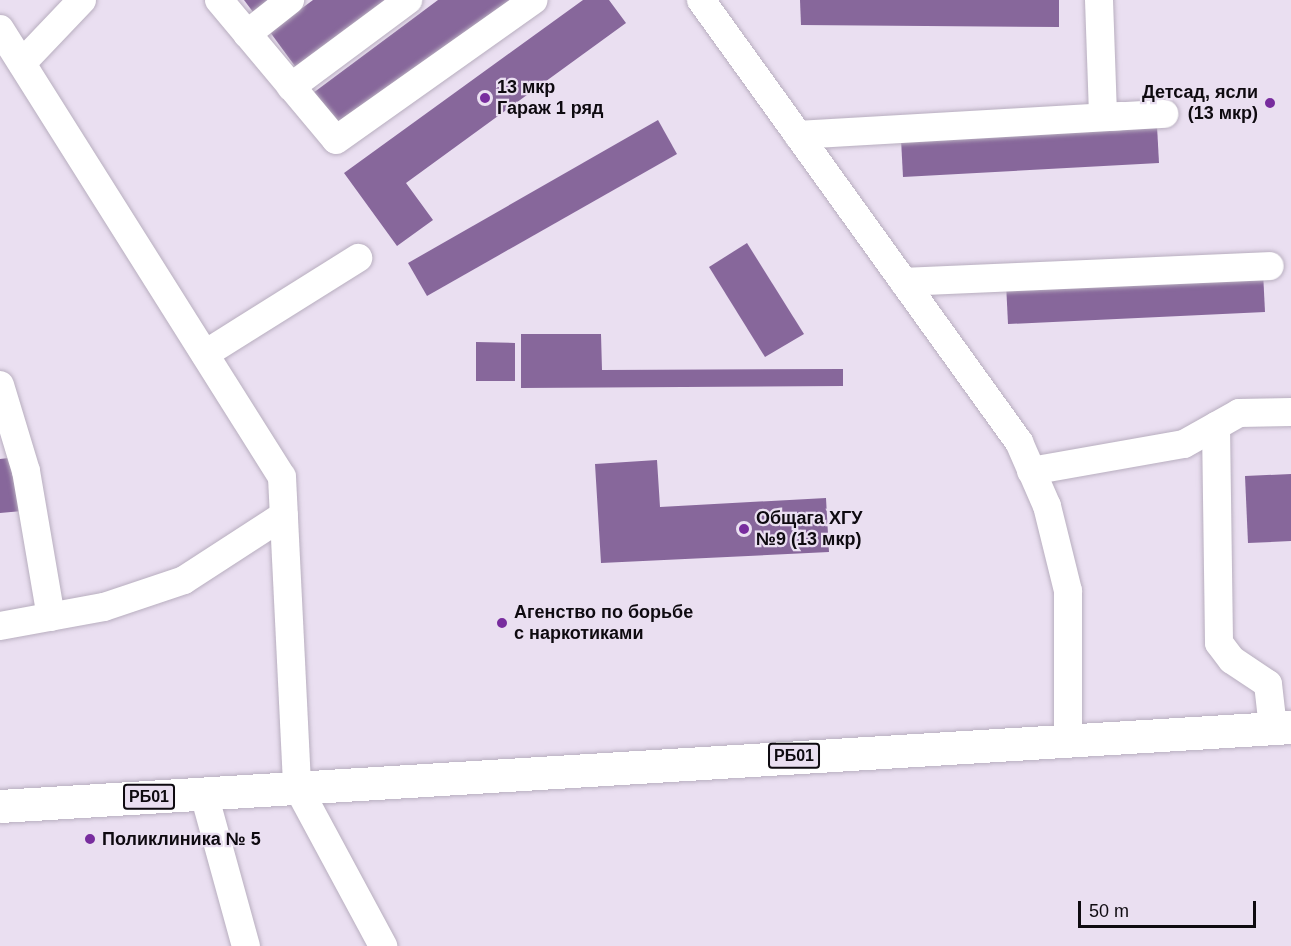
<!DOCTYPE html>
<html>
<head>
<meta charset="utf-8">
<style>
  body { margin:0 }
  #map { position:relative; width:1291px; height:946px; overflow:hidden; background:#eadff1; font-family:Helvetica,sans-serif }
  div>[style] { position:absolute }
  .building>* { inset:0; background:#87679b }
  .roads { filter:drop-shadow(0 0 2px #b8aebf) drop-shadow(0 0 2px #b8aebf) }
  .minor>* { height:28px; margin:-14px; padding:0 14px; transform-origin:14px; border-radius:14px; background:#fff }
  .highway>* { height:33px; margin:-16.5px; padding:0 16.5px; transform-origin:16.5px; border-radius:16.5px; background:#fff }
  .dots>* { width:16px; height:16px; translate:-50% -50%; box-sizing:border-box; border:3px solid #eadff1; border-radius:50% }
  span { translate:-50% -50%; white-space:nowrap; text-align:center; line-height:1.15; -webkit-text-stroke:4.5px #eadff1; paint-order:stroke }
  .shield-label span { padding:2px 4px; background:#eadff1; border:2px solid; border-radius:4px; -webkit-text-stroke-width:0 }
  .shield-label { font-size:16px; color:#0e0a10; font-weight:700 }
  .poi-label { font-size:18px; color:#0e0a10; font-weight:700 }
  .left { translate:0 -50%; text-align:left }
  .right { translate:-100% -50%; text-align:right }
  .scale { position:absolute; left:1078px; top:901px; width:178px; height:27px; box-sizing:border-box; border:3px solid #0e0a10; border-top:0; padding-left:8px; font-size:18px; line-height:21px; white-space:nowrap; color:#0e0a10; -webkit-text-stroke:4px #eadff1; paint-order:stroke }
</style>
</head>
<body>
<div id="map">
  <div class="building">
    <i style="clip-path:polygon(244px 0,270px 0,253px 12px)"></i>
    <i style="clip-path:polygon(313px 0,390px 0,297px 69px,270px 32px)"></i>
    <i style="clip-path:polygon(438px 0,513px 0,341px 129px,313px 93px)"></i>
    <i style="clip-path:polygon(583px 0,609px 0,626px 23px,406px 183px,433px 220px,397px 246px,344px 173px)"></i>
    <i style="clip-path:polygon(800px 0,1059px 0,1059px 27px,801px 25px)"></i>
    <i style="clip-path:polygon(658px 120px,677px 154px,427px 296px,408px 263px)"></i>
    <i style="clip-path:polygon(1157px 126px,1159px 163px,903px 177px,901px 139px)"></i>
    <i style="clip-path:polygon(747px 243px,804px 334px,765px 357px,709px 267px)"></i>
    <i style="clip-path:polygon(1263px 272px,1265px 312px,1008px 324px,1006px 283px)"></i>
    <i style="clip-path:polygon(521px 334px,601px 334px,602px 370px,843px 369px,843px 386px,521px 388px)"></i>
    <i style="clip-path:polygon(476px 342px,515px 343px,515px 381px,476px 381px)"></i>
    <i style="clip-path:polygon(17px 457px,22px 511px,0 513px,0 459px)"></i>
    <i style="clip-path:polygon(657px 460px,660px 507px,826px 498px,829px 552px,601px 563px,595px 464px)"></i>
    <i style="clip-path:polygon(1291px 474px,1291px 541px,1248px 543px,1245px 476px)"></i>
  </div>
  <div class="roads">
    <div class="minor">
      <i style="left:219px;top:0;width:182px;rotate:50.1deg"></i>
      <i style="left:336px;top:140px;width:242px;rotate:-35.3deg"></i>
      <i style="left:701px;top:0;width:545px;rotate:54.27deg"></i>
      <i style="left:1019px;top:442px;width:70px;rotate:66.4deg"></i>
      <i style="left:1047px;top:506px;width:88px;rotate:76.1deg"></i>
      <i style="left:1068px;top:591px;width:148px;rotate:90deg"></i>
      <i style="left:1099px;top:0;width:117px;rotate:88deg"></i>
      <i style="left:1103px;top:117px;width:19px;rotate:-3deg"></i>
      <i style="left:0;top:29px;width:529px;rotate:57.81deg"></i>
      <i style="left:282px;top:477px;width:309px;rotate:87.2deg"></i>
      <i style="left:297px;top:786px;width:182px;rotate:61.7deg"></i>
      <i style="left:247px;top:34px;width:55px;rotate:-38.3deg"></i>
      <i style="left:22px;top:63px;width:87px;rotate:-46.4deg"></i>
      <i style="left:291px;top:87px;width:146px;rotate:-36.6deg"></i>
      <i style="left:798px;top:135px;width:367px;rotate:-3.3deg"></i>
      <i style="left:904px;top:282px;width:366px;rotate:-2.5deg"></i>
      <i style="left:205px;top:354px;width:181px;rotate:-32.1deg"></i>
      <i style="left:0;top:385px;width:90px;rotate:73.2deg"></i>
      <i style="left:26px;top:471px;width:148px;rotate:80.3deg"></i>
      <i style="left:1216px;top:426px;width:217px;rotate:89.2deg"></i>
      <i style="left:1219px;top:643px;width:21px;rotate:53deg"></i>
      <i style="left:1232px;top:660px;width:43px;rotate:33.7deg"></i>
      <i style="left:1268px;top:684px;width:44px;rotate:83.5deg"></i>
      <i style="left:1031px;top:471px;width:155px;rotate:-10deg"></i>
      <i style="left:1184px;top:444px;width:63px;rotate:-29.4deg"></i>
      <i style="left:1239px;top:413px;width:52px;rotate:-1.1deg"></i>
      <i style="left:0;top:626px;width:106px;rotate:-10.4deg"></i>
      <i style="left:104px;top:607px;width:84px;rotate:-18.6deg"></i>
      <i style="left:184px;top:580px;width:119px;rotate:-33deg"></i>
      <i style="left:204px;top:794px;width:158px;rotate:74.6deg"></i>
    </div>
    <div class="highway">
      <i style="left:0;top:806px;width:1293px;rotate:-3.5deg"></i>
    </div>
  </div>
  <div class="dots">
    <i style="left:485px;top:98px;background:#782c9e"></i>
    <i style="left:1270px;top:103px;background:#782c9e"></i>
    <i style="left:744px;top:529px;background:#782c9e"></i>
    <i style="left:502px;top:623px;background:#782c9e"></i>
    <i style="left:90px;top:839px;background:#782c9e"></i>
  </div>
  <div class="shield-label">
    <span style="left:794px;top:756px">РБ01</span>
    <span style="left:149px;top:797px">РБ01</span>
  </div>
  <div class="poi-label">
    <span class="left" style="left:497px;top:98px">13 мкр<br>Гараж 1 ряд</span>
    <span class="right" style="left:1258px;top:103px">Детсад, ясли<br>(13 мкр)</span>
    <span class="left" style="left:756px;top:529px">Общага ХГУ<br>№9 (13 мкр)</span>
    <span class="left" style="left:514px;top:623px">Агенство по борьбе<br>с наркотиками</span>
    <span class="left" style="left:102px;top:839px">Поликлиника № 5</span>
  </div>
  <div class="scale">50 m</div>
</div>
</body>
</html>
